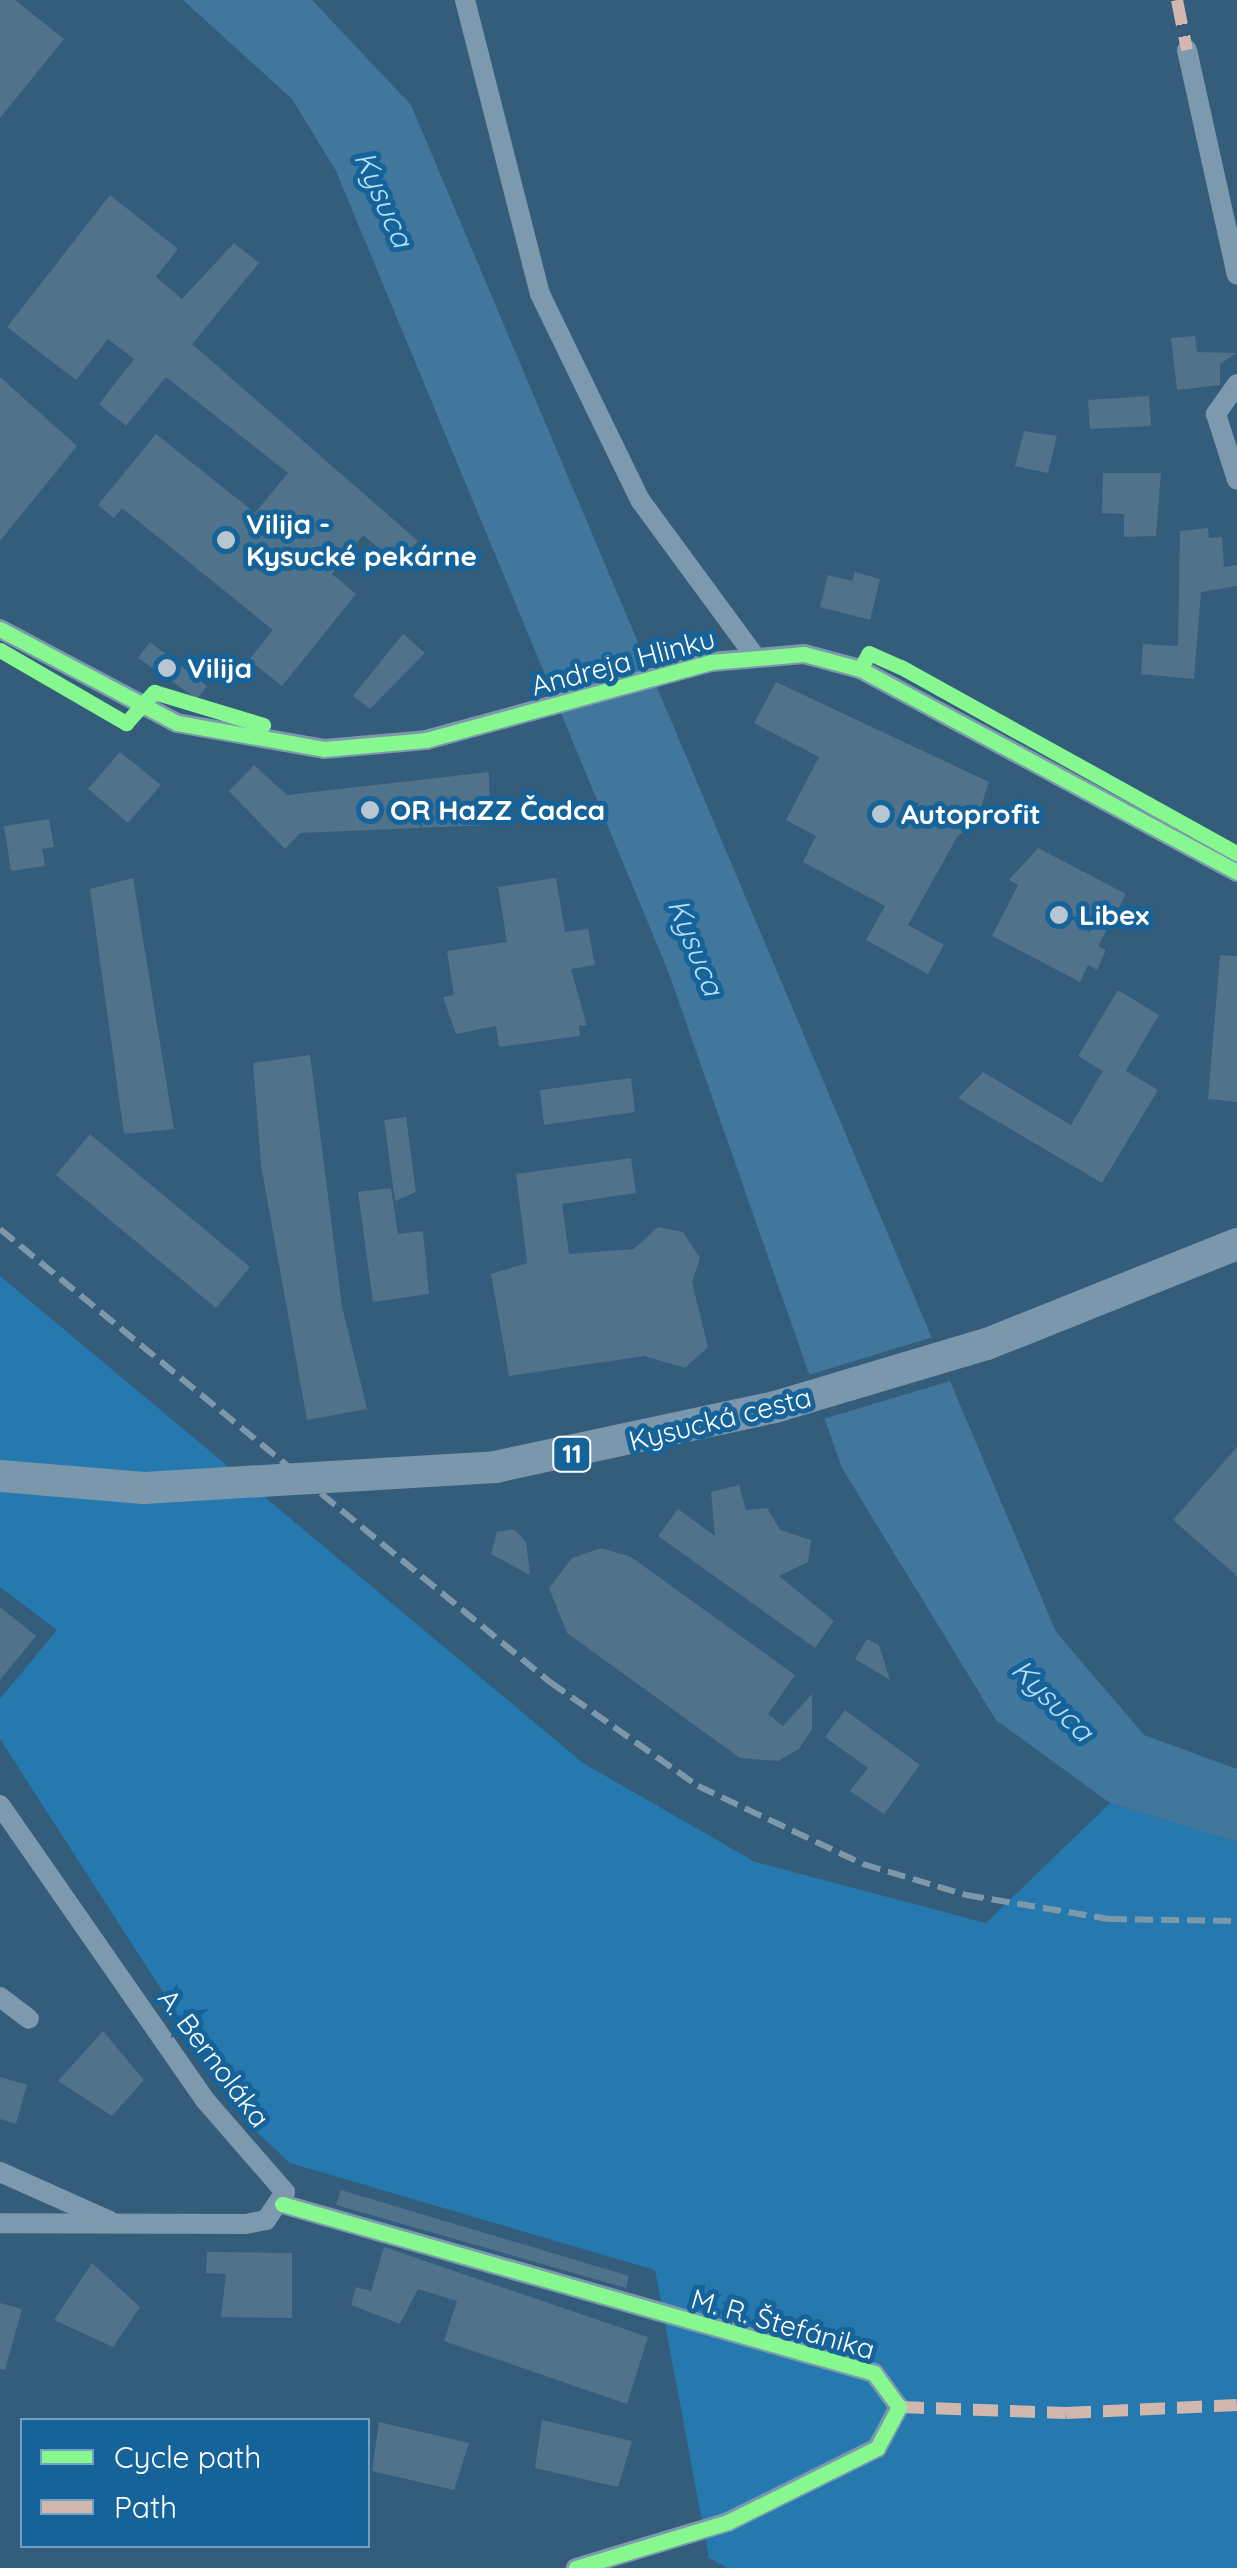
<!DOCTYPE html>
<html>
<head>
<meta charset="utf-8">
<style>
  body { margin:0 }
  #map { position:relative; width:1237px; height:2568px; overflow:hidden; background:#335d7b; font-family:Quicksand,sans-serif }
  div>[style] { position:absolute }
  .green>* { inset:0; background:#2679ae }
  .water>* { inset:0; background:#41779c }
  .pier>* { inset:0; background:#335d7b }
  .building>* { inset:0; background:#50728a }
  .street>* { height:20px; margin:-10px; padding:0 10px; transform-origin:10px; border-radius:10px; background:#7d99ad }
  .primary>* { height:32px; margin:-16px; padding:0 16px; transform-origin:16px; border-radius:16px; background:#7b97ab }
  .rail>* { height:6px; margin-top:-3px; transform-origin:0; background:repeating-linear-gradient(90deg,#7d98ab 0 18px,transparent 0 26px) }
  .primary-bridge>* { height:32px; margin:-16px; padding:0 16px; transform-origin:16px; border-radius:16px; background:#7b97ab }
  .quiet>* { height:12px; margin-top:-6px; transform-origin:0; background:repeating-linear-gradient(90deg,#d1b7ad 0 25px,transparent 0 37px) }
  .cycleway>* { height:15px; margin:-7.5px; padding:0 7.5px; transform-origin:7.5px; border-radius:7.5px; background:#87f88f }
  .dots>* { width:28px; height:28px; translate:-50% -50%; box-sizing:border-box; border:5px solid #156399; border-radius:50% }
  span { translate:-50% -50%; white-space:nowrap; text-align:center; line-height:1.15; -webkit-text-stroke:10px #156399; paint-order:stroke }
  .shield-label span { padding:2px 8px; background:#156399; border:2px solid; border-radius:8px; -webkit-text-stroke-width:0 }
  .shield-label { font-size:25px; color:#fff; font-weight:700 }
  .poi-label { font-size:28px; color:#fff; font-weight:700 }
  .left { translate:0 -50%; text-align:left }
  .street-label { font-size:28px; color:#fff }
  .water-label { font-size:30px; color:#b4dff9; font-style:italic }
  .legend { position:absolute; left:20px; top:2418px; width:350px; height:130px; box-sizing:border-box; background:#156399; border:2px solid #73a1c2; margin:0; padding:12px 18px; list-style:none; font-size:30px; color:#fff }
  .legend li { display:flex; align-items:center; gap:20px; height:50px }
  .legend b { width:50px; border:2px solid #73a1c2 }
</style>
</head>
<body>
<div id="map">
  <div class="green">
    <i style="clip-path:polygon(0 1276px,583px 1763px,755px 1862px,986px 1923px,1110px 1803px,1237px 1842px,1237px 2568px,728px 2568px,709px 2558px,655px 2270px,290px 2163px,248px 2124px,0 1739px,0 1699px,57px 1630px,0 1587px)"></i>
  </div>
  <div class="water">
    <i style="clip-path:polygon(183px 0,312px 0,411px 105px,1056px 1632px,1144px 1735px,1237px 1769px,1237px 1842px,1110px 1803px,996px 1720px,842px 1468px,668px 971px,336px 171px,292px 99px)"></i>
  </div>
  <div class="pier">
    <i style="clip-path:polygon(933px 1337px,950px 1381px,820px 1420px,805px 1376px)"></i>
  </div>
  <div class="building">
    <i style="clip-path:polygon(0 0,15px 0,64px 39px,0 118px)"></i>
    <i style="clip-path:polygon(110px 195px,178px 249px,156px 277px,182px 299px,234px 243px,259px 263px,192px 344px,418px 541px,398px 564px,363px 535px,332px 574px,356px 594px,282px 686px,249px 660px,273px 630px,122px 508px,114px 518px,98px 505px,156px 434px,255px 513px,288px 473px,166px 377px,126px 426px,99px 404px,134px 359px,108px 339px,76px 380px,7px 327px)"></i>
    <i style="clip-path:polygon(1195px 336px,1197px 352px,1237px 353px,1220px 364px,1220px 385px,1177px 390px,1171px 338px)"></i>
    <i style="clip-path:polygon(0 377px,77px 446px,0 541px)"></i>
    <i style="clip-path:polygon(1149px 396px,1151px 426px,1090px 429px,1088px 400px)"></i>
    <i style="clip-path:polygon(1024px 431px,1057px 436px,1048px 473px,1015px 466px)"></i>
    <i style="clip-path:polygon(1103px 473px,1161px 473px,1156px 536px,1124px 537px,1124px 514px,1102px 513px)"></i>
    <i style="clip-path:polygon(1208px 528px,1209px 538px,1222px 537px,1224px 567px,1237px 565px,1237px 586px,1201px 592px,1194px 679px,1141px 674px,1143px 644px,1178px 646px,1180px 531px)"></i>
    <i style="clip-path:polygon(855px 572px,880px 579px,870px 620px,820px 607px,828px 575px,852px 581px)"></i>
    <i style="clip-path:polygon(403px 634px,425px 653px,370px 709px,353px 696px)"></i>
    <i style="clip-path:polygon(150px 642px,207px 686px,197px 699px,138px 658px)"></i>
    <i style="clip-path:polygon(776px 682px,989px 782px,976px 822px,957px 837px,908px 925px,944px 945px,928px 974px,866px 940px,885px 906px,803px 862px,816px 836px,786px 820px,819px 757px,754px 723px)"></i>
    <i style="clip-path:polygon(120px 752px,161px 785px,128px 823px,88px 789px)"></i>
    <i style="clip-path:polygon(254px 765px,287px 795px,489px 772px,490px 825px,300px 833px,285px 849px,229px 791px)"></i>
    <i style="clip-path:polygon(49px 819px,54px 847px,42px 849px,45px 866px,11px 871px,4px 826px)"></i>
    <i style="clip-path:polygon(1038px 848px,1126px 894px,1098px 946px,1106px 950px,1097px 970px,1088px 965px,1080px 982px,992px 936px,1018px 885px,1009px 880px)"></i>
    <i style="clip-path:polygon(133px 878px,174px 1129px,124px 1134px,90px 889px)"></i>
    <i style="clip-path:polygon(556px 878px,565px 932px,588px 929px,595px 965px,571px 969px,587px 1026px,579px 1025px,580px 1036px,499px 1047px,496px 1026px,456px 1034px,443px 997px,454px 995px,447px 951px,507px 942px,498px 887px)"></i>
    <i style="clip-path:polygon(1220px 955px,1237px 956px,1237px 1102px,1208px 1099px)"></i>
    <i style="clip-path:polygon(1118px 990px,1159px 1015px,1126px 1071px,1158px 1090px,1102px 1183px,958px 1098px,983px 1072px,1071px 1125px,1103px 1071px,1078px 1056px)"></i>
    <i style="clip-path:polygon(310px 1055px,342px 1306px,367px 1409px,307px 1420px,261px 1165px,253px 1063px)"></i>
    <i style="clip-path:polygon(631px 1078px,635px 1112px,544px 1125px,540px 1090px)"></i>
    <i style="clip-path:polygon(406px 1117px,416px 1192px,395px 1201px,384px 1120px)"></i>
    <i style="clip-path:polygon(90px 1134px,250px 1267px,216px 1308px,56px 1175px)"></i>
    <i style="clip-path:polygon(631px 1158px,636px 1193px,562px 1204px,569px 1254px,634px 1249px,658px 1227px,683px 1232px,700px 1258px,692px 1282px,708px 1347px,685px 1368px,644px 1356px,509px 1376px,491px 1274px,527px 1263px,516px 1174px)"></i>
    <i style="clip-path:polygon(391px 1188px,398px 1234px,423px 1231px,429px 1294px,373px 1302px,358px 1192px)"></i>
    <i style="clip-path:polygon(1237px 1447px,1237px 1576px,1173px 1520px)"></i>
    <i style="clip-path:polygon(739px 1485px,746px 1510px,767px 1508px,780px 1530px,811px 1540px,808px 1562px,779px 1576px,834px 1621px,815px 1648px,658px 1536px,678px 1509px,715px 1536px,711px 1492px)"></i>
    <i style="clip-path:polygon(514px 1529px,526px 1542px,530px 1575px,491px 1554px,497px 1532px)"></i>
    <i style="clip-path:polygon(601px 1548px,631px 1557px,795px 1675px,768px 1714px,783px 1726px,812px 1694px,812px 1729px,799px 1749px,778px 1761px,740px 1758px,567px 1633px,549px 1588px,572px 1558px)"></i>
    <i style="clip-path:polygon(0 1607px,36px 1636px,0 1680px)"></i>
    <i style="clip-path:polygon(867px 1639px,879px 1645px,890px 1680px,855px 1659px)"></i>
    <i style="clip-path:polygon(845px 1710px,920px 1765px,884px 1814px,850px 1791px,868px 1768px,825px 1737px)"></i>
    <i style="clip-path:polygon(103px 2031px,144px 2080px,112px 2116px,58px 2081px)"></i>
    <i style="clip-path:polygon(0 2077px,27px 2085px,16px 2124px,0 2119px)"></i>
    <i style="clip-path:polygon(341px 2190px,629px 2276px,626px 2288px,336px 2205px)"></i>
    <i style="clip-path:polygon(384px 2247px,648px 2337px,627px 2404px,444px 2341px,457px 2301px,418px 2289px,400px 2324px,351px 2305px,356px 2287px,371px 2291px)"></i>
    <i style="clip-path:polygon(207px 2252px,292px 2253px,292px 2318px,221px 2317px,226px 2274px,206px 2273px)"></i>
    <i style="clip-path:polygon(92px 2263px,140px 2307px,113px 2347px,54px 2320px)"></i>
    <i style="clip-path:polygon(0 2303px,22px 2309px,5px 2370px,0 2369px)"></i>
    <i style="clip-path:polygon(542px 2420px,632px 2441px,618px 2487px,535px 2468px)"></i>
    <i style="clip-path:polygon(379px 2422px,469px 2443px,454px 2490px,372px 2471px)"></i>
  </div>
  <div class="street">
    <i style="left:465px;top:0;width:303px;rotate:75.7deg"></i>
    <i style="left:540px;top:294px;width:229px;rotate:64.1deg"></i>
    <i style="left:640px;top:500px;width:191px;rotate:53.7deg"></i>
    <i style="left:1187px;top:50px;width:230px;rotate:77.5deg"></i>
    <i style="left:1237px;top:384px;width:37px;rotate:125deg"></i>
    <i style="left:1216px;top:414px;width:69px;rotate:72.3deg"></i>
    <i style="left:0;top:629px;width:200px;rotate:28deg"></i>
    <i style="left:177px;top:723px;width:149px;rotate:10deg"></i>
    <i style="left:324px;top:749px;width:102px;rotate:-5deg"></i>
    <i style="left:426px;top:740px;width:295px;rotate:-15.3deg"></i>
    <i style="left:711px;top:662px;width:93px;rotate:-4.9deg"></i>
    <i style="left:804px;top:654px;width:58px;rotate:15deg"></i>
    <i style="left:860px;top:669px;width:428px;rotate:28.3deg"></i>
    <i style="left:0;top:1805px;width:359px;rotate:55.2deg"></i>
    <i style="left:205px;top:2100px;width:122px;rotate:49deg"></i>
    <i style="left:285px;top:2192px;width:34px;rotate:124deg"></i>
    <i style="left:266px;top:2220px;width:21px;rotate:169deg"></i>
    <i style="left:245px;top:2224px;width:245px;rotate:-179.8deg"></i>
    <i style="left:0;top:1997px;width:36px;rotate:37deg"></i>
    <i style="left:0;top:2172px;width:120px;rotate:24deg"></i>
    <i style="left:282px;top:2204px;width:616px;rotate:15.93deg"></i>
    <i style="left:874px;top:2373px;width:42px;rotate:53.7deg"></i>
    <i style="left:899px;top:2407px;width:47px;rotate:118.2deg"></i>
    <i style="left:877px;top:2448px;width:166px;rotate:153.6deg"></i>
    <i style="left:728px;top:2522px;width:159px;rotate:163.2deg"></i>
  </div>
  <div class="primary">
    <i style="left:987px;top:1344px;width:269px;rotate:-21.8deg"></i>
    <i style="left:0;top:1476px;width:144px;rotate:4.8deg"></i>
  </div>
  <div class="rail">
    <i style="left:0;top:1229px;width:713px;rotate:39.48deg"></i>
    <i style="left:550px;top:1682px;width:181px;rotate:35.1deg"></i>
    <i style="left:698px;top:1786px;width:183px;rotate:25.3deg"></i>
    <i style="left:863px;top:1864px;width:108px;rotate:16.8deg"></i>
    <i style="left:966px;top:1895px;width:145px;rotate:9.5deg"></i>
    <i style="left:1109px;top:1919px;width:128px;rotate:0.9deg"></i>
  </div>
  <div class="primary-bridge">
    <i style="left:144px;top:1488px;width:352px;rotate:-3.4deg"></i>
    <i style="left:495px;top:1467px;width:286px;rotate:-12.1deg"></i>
    <i style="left:775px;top:1407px;width:221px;rotate:-16.6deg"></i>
  </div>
  <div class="quiet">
    <i style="left:1177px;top:0;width:51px;rotate:78.7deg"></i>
    <i style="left:899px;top:2407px;width:167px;rotate:2.1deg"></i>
    <i style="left:1066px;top:2413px;width:171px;rotate:-2.7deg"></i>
  </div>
  <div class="cycleway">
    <i style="left:0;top:629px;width:200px;rotate:28deg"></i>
    <i style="left:177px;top:723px;width:149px;rotate:10deg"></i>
    <i style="left:324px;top:749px;width:102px;rotate:-5deg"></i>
    <i style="left:426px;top:740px;width:295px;rotate:-15.3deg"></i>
    <i style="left:711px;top:662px;width:93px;rotate:-4.9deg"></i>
    <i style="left:804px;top:654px;width:58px;rotate:15deg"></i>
    <i style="left:860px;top:669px;width:428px;rotate:28.3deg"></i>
    <i style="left:0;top:650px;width:146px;rotate:30.1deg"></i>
    <i style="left:126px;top:723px;width:42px;rotate:-47.9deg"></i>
    <i style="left:154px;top:692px;width:114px;rotate:16.8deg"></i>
    <i style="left:860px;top:669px;width:18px;rotate:-61deg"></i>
    <i style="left:869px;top:653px;width:35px;rotate:24deg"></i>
    <i style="left:901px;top:667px;width:384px;rotate:29deg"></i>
    <i style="left:282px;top:2204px;width:616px;rotate:15.93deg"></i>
    <i style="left:874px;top:2373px;width:42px;rotate:53.7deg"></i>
    <i style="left:899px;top:2407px;width:47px;rotate:118.2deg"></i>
    <i style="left:877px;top:2448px;width:166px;rotate:153.6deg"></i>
    <i style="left:728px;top:2522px;width:159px;rotate:163.2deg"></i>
  </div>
  <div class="dots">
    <i style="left:226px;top:540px;background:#b8c6d1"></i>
    <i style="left:167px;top:668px;background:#b8c6d1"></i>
    <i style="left:370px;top:810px;background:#b8c6d1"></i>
    <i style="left:881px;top:814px;background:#b8c6d1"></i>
    <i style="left:1059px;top:915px;background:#b8c6d1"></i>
  </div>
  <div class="shield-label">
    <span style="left:572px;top:1454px">11</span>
  </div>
  <div class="poi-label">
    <span class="left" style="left:246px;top:540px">Vilija -<br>Kysucké pekárne</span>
    <span class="left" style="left:187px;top:668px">Vilija</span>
    <span class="left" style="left:390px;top:810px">OR HaZZ Čadca</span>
    <span class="left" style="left:901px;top:814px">Autoprofit</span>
    <span class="left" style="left:1079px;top:915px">Libex</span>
  </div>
  <div class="street-label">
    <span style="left:623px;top:662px;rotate:-15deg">Andreja Hlinku</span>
    <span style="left:720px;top:1419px;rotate:-14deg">Kysucká cesta</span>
    <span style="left:214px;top:2058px;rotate:53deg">A. Bernoláka</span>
    <span style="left:783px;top:2324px;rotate:16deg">M. R. Štefánika</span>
  </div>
  <div class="water-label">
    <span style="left:384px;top:199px;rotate:66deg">Kysuca</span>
    <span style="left:696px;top:947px;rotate:68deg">Kysuca</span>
    <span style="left:1053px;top:1700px;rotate:45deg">Kysuca</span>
  </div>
  <ul class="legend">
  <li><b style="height:12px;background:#87f88f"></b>Cycle path</li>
  <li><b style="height:12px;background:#d1b7ad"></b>Path</li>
  </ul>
</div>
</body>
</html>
